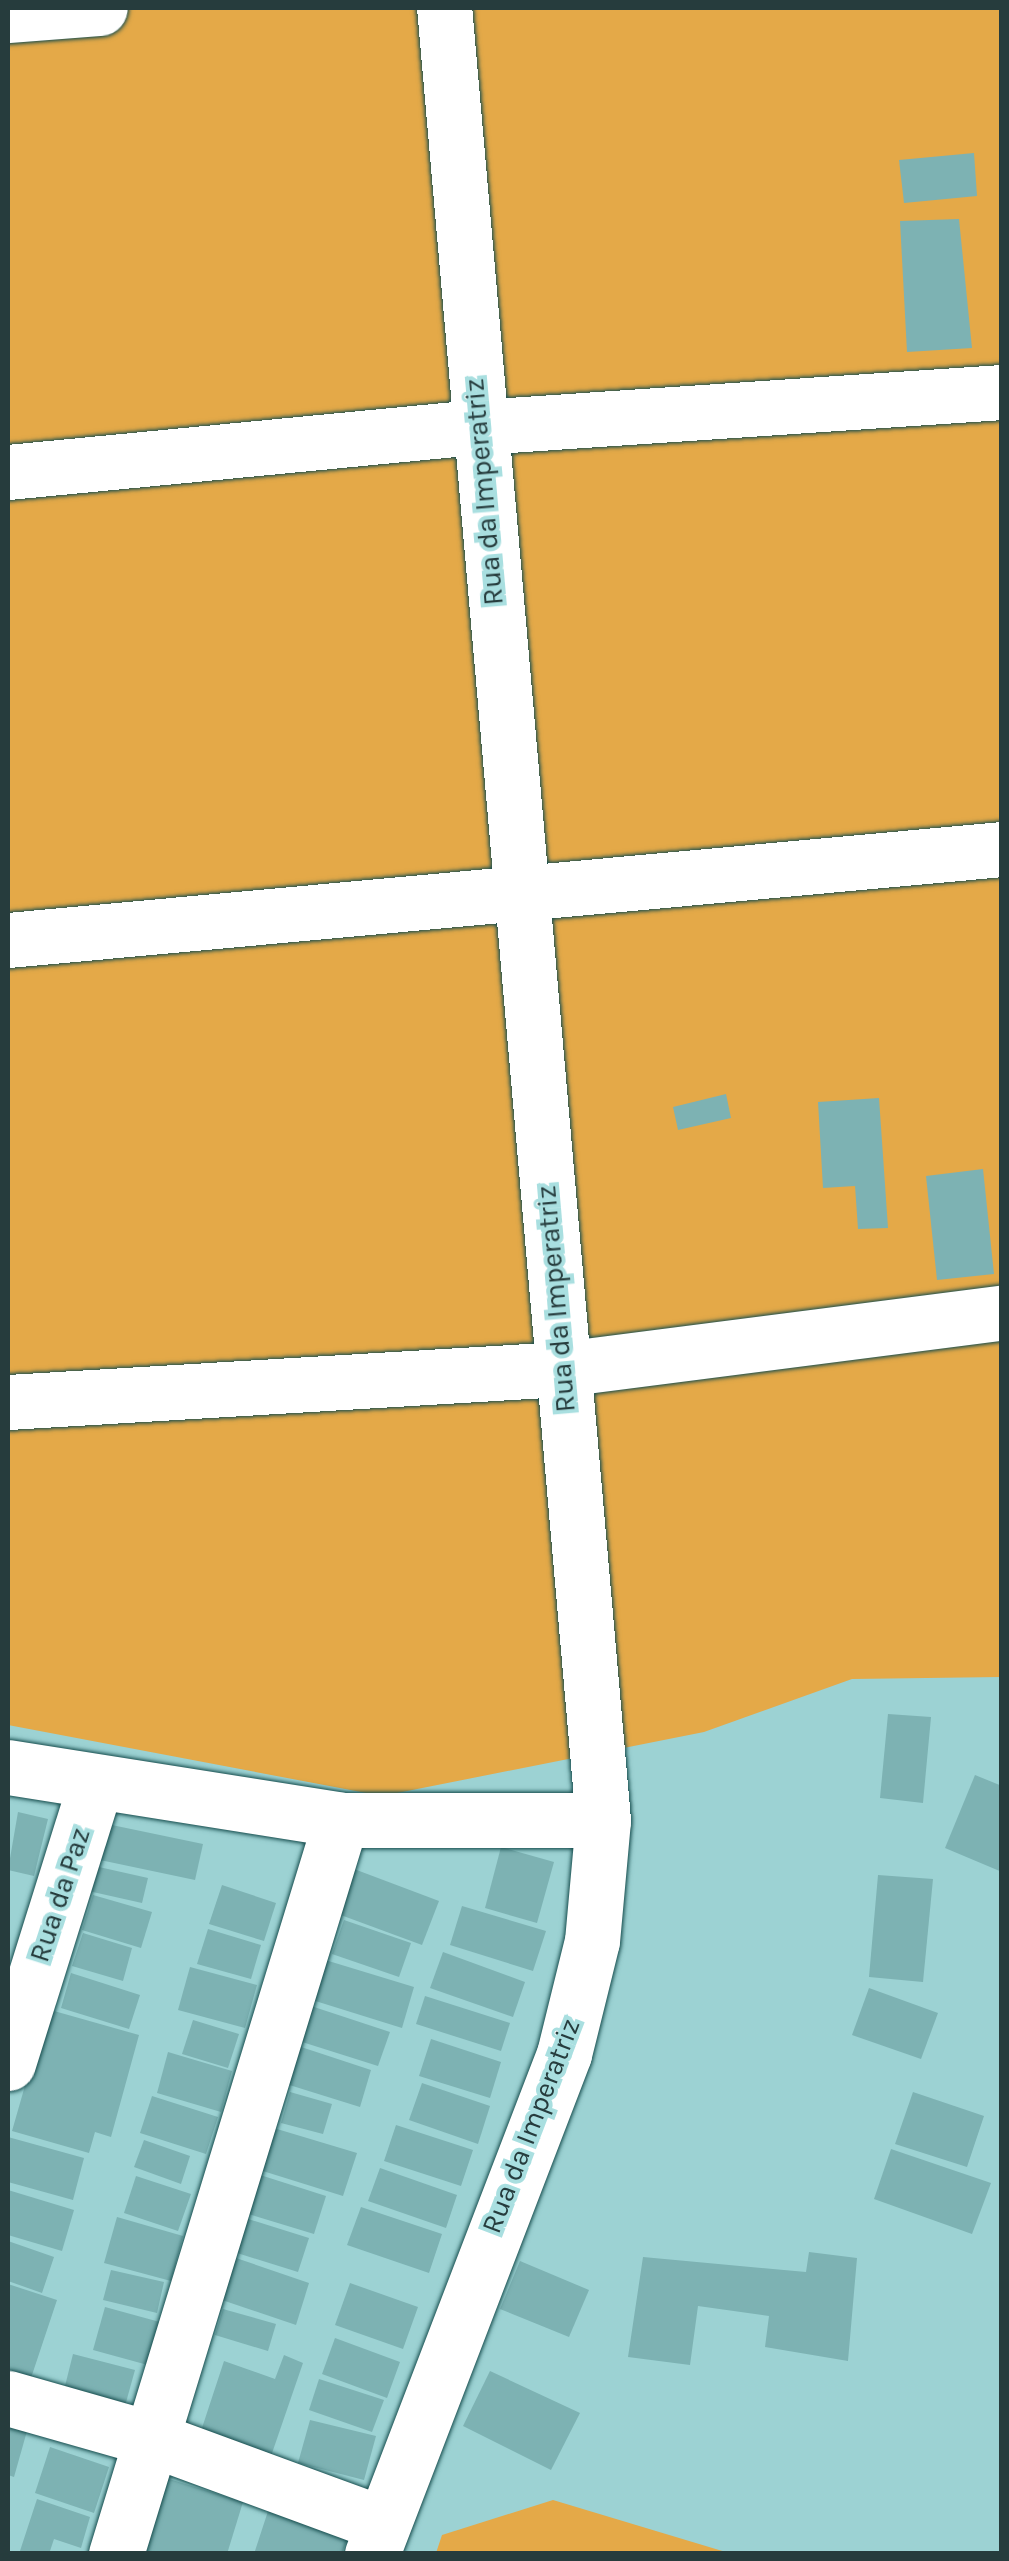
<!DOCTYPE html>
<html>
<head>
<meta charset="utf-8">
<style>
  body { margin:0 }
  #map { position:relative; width:1009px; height:2561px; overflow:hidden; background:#9cd2d3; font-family:Karla,sans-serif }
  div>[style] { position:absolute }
  .green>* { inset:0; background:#e4a948 }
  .building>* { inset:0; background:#7db2b3 }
  .roads { filter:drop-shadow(0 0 2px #154c4d) drop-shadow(0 0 2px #154c4d) }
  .minor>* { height:55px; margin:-27.5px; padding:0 27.5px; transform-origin:27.5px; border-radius:27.5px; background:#fff }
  span { translate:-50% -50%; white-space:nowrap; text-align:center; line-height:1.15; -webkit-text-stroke:8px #a9dfe0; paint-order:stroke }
  .street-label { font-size:28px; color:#263c3d }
  .frame { position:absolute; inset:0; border:10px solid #263c3d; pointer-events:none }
</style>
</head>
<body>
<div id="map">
  <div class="green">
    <i style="clip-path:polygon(8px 8px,1001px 8px,1001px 1677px,852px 1679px,704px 1732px,382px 1796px,8px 1725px)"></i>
    <i style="clip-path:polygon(553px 2500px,729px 2553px,436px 2553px,442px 2535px)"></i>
  </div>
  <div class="building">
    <i style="clip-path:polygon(974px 153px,977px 196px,904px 203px,899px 160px)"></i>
    <i style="clip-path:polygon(959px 219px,972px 348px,907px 352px,900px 221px)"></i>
    <i style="clip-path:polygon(726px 1094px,731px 1118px,678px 1130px,673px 1107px)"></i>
    <i style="clip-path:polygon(879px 1098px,888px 1228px,858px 1229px,855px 1186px,823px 1188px,818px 1102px)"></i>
    <i style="clip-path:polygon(983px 1169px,994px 1274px,937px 1280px,926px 1176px)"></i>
    <i style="clip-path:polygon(888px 1714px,931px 1717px,923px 1803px,880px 1798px)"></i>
    <i style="clip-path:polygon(975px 1775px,1002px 1786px,1002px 1872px,945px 1848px)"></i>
    <i style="clip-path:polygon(18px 1812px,48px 1819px,34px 1876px,8px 1870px)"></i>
    <i style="clip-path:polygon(107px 1824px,203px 1844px,195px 1880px,100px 1860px)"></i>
    <i style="clip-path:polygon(501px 1847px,554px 1862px,537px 1923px,485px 1908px)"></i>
    <i style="clip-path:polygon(90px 1865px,148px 1878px,142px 1903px,84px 1890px)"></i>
    <i style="clip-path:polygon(354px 1869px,439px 1901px,422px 1945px,338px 1914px)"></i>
    <i style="clip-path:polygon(878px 1875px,933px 1879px,923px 1982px,869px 1977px)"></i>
    <i style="clip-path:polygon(222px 1885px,276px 1903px,264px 1941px,209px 1924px)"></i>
    <i style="clip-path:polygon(93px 1895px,152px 1912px,141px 1948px,82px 1930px)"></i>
    <i style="clip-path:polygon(462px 1906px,546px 1931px,533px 1971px,450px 1945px)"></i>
    <i style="clip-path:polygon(344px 1920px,411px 1943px,399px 1977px,332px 1954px)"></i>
    <i style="clip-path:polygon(208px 1929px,261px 1945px,251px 1979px,197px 1964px)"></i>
    <i style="clip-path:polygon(83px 1933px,132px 1948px,123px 1981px,72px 1966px)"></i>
    <i style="clip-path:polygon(443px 1952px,525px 1982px,513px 2017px,430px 1988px)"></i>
    <i style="clip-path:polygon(322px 1959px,414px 1987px,402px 2028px,309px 1999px)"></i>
    <i style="clip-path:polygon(190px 1967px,257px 1985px,245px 2028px,178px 2010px)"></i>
    <i style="clip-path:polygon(71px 1973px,140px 1995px,129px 2029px,61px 2008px)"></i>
    <i style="clip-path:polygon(869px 1988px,938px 2013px,921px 2059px,852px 2035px)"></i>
    <i style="clip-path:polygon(425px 1996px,510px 2023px,501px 2051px,416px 2024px)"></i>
    <i style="clip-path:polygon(311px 2006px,390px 2032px,378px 2066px,299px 2041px)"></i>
    <i style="clip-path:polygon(47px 2009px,139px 2035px,111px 2137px,95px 2132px,89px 2153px,12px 2131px)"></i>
    <i style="clip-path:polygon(193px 2020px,239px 2034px,228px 2068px,182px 2054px)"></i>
    <i style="clip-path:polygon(431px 2039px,501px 2062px,490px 2098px,419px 2076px)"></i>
    <i style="clip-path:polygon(295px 2045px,371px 2070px,360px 2107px,283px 2083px)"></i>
    <i style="clip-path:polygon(168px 2052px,232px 2071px,221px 2112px,157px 2093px)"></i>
    <i style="clip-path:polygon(422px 2083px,490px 2106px,478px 2144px,409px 2120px)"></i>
    <i style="clip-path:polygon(290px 2092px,332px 2104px,323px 2134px,281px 2123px)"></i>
    <i style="clip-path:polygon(913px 2092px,984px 2116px,967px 2167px,895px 2144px)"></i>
    <i style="clip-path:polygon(152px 2096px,218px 2117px,206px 2154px,140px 2133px)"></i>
    <i style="clip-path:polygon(396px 2125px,473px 2150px,461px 2186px,384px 2161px)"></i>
    <i style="clip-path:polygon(267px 2126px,357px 2153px,343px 2196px,253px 2168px)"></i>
    <i style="clip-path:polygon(8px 2137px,84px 2158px,73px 2200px,8px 2182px)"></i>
    <i style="clip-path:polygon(144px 2140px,190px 2156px,181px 2184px,134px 2167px)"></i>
    <i style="clip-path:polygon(891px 2149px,991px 2183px,972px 2234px,874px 2199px)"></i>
    <i style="clip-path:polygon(380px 2168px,457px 2195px,446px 2228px,368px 2201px)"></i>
    <i style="clip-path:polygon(257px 2174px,326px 2196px,314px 2234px,245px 2213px)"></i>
    <i style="clip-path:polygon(136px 2176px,191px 2194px,178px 2231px,124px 2213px)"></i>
    <i style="clip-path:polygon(8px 2190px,74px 2210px,62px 2251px,8px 2235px)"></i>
    <i style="clip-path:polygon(361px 2207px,442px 2234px,429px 2273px,347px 2245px)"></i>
    <i style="clip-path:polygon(117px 2217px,183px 2236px,171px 2281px,104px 2263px)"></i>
    <i style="clip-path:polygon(245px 2218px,309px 2238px,298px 2272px,234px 2252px)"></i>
    <i style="clip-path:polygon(8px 2241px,54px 2257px,42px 2293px,8px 2281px)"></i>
    <i style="clip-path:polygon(809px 2252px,857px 2258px,848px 2361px,765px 2347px,769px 2316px,698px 2306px,690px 2365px,628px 2357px,643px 2257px,806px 2272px)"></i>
    <i style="clip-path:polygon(236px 2258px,309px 2283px,296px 2325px,222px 2300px)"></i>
    <i style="clip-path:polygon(520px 2261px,589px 2290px,569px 2337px,500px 2309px)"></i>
    <i style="clip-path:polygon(111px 2270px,164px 2282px,157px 2313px,103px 2300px)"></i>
    <i style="clip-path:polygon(350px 2283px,418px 2307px,403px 2349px,335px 2325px)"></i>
    <i style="clip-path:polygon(8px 2284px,57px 2300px,31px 2378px,8px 2370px)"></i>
    <i style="clip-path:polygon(105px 2307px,167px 2324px,155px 2367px,93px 2350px)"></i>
    <i style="clip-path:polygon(223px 2309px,276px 2324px,268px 2351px,215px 2335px)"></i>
    <i style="clip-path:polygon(335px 2338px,400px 2362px,387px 2398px,322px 2374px)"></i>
    <i style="clip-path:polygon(73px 2354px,135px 2370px,125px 2406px,64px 2390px)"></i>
    <i style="clip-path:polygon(284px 2355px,303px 2363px,270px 2459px,200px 2434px,224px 2361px,275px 2379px)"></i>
    <i style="clip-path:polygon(490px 2371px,580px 2413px,551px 2470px,463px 2426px)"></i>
    <i style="clip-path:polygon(319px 2379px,384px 2400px,372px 2432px,309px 2410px)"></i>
    <i style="clip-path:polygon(310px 2420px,376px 2436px,364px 2480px,298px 2463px)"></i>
    <i style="clip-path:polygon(8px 2426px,27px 2431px,14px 2477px,8px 2475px)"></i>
    <i style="clip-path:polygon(50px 2447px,109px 2467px,94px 2513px,35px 2493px)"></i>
    <i style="clip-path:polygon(166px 2478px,243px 2502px,227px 2554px,143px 2554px)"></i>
    <i style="clip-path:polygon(37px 2499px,90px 2517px,81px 2548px,54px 2539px,49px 2554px,19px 2554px)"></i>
    <i style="clip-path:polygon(270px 2505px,349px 2532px,342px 2554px,254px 2554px)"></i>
  </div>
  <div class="roads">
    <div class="minor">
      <i style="left:8px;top:15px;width:92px;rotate:-4.4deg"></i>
      <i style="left:8px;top:472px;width:473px;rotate:-5.5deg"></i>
      <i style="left:479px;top:427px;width:524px;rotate:-3.83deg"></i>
      <i style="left:8px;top:940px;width:998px;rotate:-5.23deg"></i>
      <i style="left:8px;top:1402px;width:555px;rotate:-3.41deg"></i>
      <i style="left:562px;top:1369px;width:444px;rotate:-7.3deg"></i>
      <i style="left:8px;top:1767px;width:337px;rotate:9deg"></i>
      <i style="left:341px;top:1820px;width:262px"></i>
      <i style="left:8px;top:2063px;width:291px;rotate:-72.6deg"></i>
      <i style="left:8px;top:2398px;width:150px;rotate:15.9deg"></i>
      <i style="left:152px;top:2439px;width:243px;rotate:20.2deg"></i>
      <i style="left:116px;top:2554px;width:768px;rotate:-72.96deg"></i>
      <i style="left:372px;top:2554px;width:536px;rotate:-68.99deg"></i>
      <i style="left:564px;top:2054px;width:116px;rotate:-76.1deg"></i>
      <i style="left:592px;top:1941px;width:121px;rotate:-84.8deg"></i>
      <i style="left:603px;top:1820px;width:1819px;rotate:-95.01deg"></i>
    </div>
  </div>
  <div class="street-label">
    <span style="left:484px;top:492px;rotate:-95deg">Rua da Imperatriz</span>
    <span style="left:556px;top:1299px;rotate:-95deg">Rua da Imperatriz</span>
    <span style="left:60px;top:1895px;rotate:-72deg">Rua da Paz</span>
    <span style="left:531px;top:2126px;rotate:-69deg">Rua da Imperatriz</span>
  </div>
  <div class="frame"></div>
</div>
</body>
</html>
